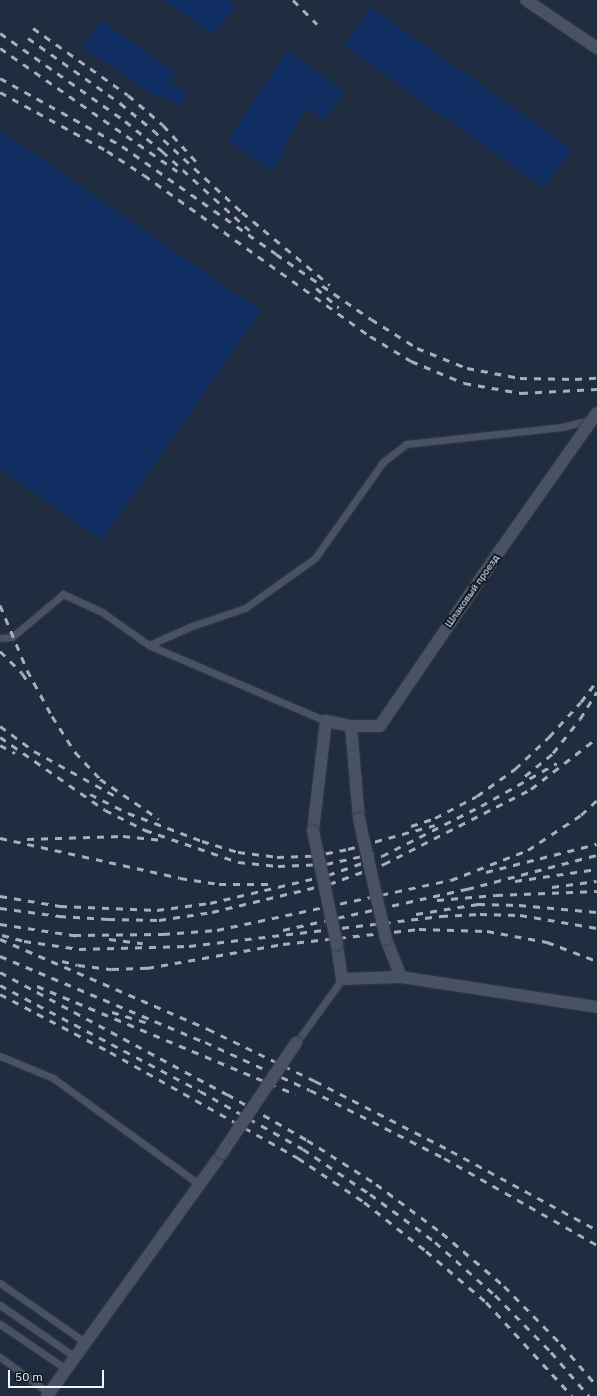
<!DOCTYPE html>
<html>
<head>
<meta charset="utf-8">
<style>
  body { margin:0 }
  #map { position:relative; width:597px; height:1396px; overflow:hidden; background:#19212f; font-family:"IBM Plex Sans",sans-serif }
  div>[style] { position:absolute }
  .built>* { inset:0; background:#202c3f }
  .building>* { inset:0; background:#112f62 }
  .roads { filter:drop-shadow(0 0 1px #343a45) drop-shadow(0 0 1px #343a45) }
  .lane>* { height:7px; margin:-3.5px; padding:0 3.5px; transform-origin:3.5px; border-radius:3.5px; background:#495263 }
  .street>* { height:12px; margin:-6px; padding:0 6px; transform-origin:6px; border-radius:6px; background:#495263 }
  .rail>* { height:3px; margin-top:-1.5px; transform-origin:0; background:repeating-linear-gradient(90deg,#a9aeb8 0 7px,transparent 0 14px) }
  .bridges { filter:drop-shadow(0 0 1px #343a45) drop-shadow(0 0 1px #343a45) }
  .street-bridge>* { height:12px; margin:-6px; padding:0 6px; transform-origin:6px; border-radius:6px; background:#495263 }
  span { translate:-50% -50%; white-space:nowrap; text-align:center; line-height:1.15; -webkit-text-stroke:4px #101825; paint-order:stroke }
  .street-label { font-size:10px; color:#f1f5fd }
  .scale { position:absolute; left:8px; top:1370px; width:96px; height:18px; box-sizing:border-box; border:2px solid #f1f5fd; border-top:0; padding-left:5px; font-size:12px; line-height:14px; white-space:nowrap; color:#f1f5fd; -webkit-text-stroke:3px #101825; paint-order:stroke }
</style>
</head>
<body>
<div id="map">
  <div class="built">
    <i style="clip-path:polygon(0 0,597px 0,597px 1396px,0 1396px)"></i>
  </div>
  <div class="building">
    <i style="clip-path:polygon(163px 0,229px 0,236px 5px,214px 35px)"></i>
    <i style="clip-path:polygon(371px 7px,572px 149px,544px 188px,345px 46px)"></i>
    <i style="clip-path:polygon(101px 21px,176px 72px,170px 81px,188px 94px,180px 106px,164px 95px,160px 100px,83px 47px)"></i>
    <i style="clip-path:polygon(287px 51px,345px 91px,325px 120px,307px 108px,283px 145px,287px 149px,272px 171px,227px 140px)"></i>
    <i style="clip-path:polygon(0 130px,261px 311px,102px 540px,0 469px)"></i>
  </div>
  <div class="roads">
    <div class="lane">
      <i style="left:0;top:638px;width:12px;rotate:-5deg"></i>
      <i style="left:12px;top:637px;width:67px;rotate:-40.1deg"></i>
      <i style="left:63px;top:594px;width:43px;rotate:24.8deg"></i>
      <i style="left:102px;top:612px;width:57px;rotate:35.1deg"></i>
      <i style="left:326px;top:721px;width:193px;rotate:-156.8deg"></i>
      <i style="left:149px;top:645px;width:47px;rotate:-23.8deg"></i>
      <i style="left:192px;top:626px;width:56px;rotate:-18.8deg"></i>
      <i style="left:245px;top:608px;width:86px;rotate:-35.5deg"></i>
      <i style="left:315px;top:558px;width:118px;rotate:-54.7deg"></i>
      <i style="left:383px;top:462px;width:29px;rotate:-38deg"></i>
      <i style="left:406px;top:444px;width:157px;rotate:-6.2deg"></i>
      <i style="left:562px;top:427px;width:30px;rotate:-14deg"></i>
      <i style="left:296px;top:1043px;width:79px;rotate:-54.3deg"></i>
      <i style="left:0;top:1056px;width:57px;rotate:22.5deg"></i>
      <i style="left:53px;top:1078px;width:180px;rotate:36deg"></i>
      <i style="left:0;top:1283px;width:103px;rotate:34.8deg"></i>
      <i style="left:0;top:1305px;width:91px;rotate:34.7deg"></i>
      <i style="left:0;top:1324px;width:80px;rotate:34.3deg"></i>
      <i style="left:0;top:1357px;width:61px;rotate:36.3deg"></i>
    </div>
    <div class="street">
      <i style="left:526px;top:0;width:86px;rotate:34.1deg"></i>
      <i style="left:351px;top:726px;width:93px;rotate:85.1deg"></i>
      <i style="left:313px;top:831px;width:111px;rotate:-83.3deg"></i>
      <i style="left:326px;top:721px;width:25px;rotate:11deg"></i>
      <i style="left:351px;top:726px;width:29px"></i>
      <i style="left:380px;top:726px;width:206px;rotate:-55.7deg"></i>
      <i style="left:386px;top:939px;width:41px;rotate:68.5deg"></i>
      <i style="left:337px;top:945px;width:34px;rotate:82deg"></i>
      <i style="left:342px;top:979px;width:59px;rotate:-1.9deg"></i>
      <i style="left:401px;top:977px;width:198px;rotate:8.7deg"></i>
      <i style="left:47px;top:1396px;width:299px;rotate:-54.2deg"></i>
    </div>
  </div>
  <div class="rail">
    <i style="left:293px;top:0;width:34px;rotate:45deg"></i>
    <i style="left:33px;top:28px;width:116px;rotate:35.2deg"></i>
    <i style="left:128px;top:95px;width:46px;rotate:40.6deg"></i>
    <i style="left:163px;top:125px;width:55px;rotate:47.9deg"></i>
    <i style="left:0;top:33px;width:153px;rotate:35.1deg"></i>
    <i style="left:125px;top:121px;width:48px;rotate:39deg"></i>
    <i style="left:162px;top:151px;width:118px;rotate:42.2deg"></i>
    <i style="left:28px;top:38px;width:113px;rotate:35.2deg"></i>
    <i style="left:120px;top:103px;width:43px;rotate:39.3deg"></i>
    <i style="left:153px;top:130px;width:121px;rotate:42.7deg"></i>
    <i style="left:242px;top:212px;width:114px;rotate:39.7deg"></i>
    <i style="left:0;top:48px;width:216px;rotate:34.8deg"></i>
    <i style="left:0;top:78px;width:140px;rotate:29.1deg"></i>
    <i style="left:122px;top:146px;width:188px;rotate:35deg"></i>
    <i style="left:276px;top:254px;width:115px;rotate:34.4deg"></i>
    <i style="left:371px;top:319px;width:54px;rotate:32.2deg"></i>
    <i style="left:417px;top:348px;width:54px;rotate:21.8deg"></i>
    <i style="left:467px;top:368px;width:54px;rotate:10.7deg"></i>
    <i style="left:520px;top:378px;width:55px;rotate:1deg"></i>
    <i style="left:575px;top:379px;width:22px;rotate:-3deg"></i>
    <i style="left:0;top:92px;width:127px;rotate:28.8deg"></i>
    <i style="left:107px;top:151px;width:44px;rotate:33deg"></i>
    <i style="left:144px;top:175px;width:277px;rotate:35.5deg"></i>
    <i style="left:370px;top:336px;width:48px;rotate:31.4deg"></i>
    <i style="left:411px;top:361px;width:57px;rotate:22.5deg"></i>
    <i style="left:464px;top:383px;width:58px;rotate:10deg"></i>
    <i style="left:521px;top:393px;width:76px;rotate:-3deg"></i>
    <i style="left:316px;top:288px;width:30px;rotate:41deg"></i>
    <i style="left:0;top:605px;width:70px;rotate:67.4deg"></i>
    <i style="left:27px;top:670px;width:52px;rotate:61.5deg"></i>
    <i style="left:52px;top:716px;width:43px;rotate:57.4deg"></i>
    <i style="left:75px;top:752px;width:37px;rotate:47deg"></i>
    <i style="left:100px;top:779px;width:71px;rotate:34.1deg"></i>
    <i style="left:0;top:651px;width:31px;rotate:45deg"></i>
    <i style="left:22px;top:673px;width:11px;rotate:56deg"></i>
    <i style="left:0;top:726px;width:42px;rotate:36.3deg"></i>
    <i style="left:34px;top:751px;width:95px;rotate:29deg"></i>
    <i style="left:0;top:737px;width:128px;rotate:34.8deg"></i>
    <i style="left:105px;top:810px;width:45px;rotate:26.6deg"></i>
    <i style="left:145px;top:830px;width:98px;rotate:19deg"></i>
    <i style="left:238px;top:862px;width:40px;rotate:5.7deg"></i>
    <i style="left:278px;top:866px;width:48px;rotate:-2.4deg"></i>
    <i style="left:326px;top:864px;width:55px;rotate:-12.5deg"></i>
    <i style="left:0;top:745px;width:17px;rotate:28deg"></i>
    <i style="left:525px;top:776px;width:36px;rotate:-39deg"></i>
    <i style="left:553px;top:753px;width:43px;rotate:-51.5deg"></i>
    <i style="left:580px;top:719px;width:32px;rotate:-58deg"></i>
    <i style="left:90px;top:794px;width:42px;rotate:26.6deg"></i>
    <i style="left:128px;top:813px;width:79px;rotate:20.7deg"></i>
    <i style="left:202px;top:841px;width:38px;rotate:17deg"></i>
    <i style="left:238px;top:852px;width:39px;rotate:7deg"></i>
    <i style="left:277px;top:857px;width:35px;rotate:-2deg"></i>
    <i style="left:312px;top:856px;width:37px;rotate:-11deg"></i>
    <i style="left:348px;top:849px;width:90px;rotate:-15.4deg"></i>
    <i style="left:411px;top:826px;width:25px;rotate:-18deg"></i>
    <i style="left:435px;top:818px;width:47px;rotate:-27.6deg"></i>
    <i style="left:477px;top:796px;width:47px;rotate:-35.4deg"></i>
    <i style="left:515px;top:769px;width:47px;rotate:-43.3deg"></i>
    <i style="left:549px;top:737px;width:47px;rotate:-47.6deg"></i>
    <i style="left:581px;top:702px;width:26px;rotate:-53deg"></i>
    <i style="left:0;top:838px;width:184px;rotate:12.5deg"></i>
    <i style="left:180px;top:878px;width:39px;rotate:9deg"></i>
    <i style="left:219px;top:884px;width:50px"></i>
    <i style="left:27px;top:839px;width:96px;rotate:-1.8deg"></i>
    <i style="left:123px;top:836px;width:40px;rotate:5.7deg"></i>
    <i style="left:486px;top:872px;width:114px;rotate:-14.2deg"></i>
    <i style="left:515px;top:881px;width:83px;rotate:-8.3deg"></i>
    <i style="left:552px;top:887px;width:45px;rotate:-7.6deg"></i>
    <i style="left:0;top:896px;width:61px;rotate:9.5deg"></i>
    <i style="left:60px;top:906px;width:97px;rotate:2.4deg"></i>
    <i style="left:157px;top:910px;width:53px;rotate:-7.5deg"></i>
    <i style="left:210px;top:903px;width:121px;rotate:-13.3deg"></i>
    <i style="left:328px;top:875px;width:57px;rotate:-19.4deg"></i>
    <i style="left:382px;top:856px;width:111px;rotate:-26.8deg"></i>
    <i style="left:481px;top:806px;width:87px;rotate:-29.5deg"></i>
    <i style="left:437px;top:900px;width:59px;rotate:-4.8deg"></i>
    <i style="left:496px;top:895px;width:101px;rotate:-2.3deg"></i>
    <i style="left:0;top:908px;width:60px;rotate:7.7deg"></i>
    <i style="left:59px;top:916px;width:49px;rotate:3.5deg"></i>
    <i style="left:108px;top:919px;width:51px;rotate:1.1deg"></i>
    <i style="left:159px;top:920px;width:54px;rotate:-8.6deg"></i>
    <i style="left:212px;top:912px;width:120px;rotate:-13.5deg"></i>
    <i style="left:329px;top:884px;width:59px;rotate:-20deg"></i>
    <i style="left:384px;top:864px;width:165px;rotate:-27deg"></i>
    <i style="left:531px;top:789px;width:83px;rotate:-37.7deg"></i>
    <i style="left:416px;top:914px;width:63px;rotate:-9.2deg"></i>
    <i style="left:478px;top:904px;width:41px;rotate:1.4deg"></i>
    <i style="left:519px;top:905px;width:78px;rotate:5.1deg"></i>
    <i style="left:0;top:924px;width:80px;rotate:8.6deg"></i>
    <i style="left:283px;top:930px;width:189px;rotate:-12.6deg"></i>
    <i style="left:467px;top:889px;width:134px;rotate:-14.7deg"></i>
    <i style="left:2px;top:935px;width:23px;rotate:15deg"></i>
    <i style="left:24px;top:941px;width:56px;rotate:8.3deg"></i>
    <i style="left:79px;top:949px;width:110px;rotate:-1.6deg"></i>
    <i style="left:189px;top:946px;width:254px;rotate:-6.8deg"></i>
    <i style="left:441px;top:916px;width:39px;rotate:-3deg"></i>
    <i style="left:480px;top:914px;width:40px;rotate:1.4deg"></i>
    <i style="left:520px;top:915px;width:78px;rotate:9.6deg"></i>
    <i style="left:74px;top:935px;width:89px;rotate:-0.6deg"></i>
    <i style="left:163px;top:934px;width:54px;rotate:-4.2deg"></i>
    <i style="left:217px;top:930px;width:239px;rotate:-12.1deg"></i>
    <i style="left:451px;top:880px;width:83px;rotate:-21.3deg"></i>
    <i style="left:528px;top:850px;width:64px;rotate:-33.4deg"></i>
    <i style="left:581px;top:815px;width:22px;rotate:-43deg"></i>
    <i style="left:0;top:939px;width:227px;rotate:23.4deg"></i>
    <i style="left:208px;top:1029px;width:119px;rotate:25.9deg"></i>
    <i style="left:315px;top:1081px;width:153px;rotate:27.2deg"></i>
    <i style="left:451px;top:1151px;width:166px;rotate:28.4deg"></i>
    <i style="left:109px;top:939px;width:34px;rotate:7deg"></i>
    <i style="left:0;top:956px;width:222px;rotate:22.8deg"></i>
    <i style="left:205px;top:1042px;width:115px;rotate:24.6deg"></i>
    <i style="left:310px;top:1090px;width:150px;rotate:26.9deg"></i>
    <i style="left:444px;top:1158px;width:176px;rotate:29.6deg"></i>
    <i style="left:62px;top:961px;width:16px;rotate:14deg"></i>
    <i style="left:78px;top:965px;width:34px;rotate:7deg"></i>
    <i style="left:112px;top:969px;width:35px;rotate:-2deg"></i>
    <i style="left:147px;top:968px;width:138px;rotate:-10deg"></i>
    <i style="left:283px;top:944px;width:137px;rotate:-6.3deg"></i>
    <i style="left:419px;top:929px;width:68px;rotate:1.7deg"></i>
    <i style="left:487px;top:931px;width:61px;rotate:10.4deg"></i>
    <i style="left:547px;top:942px;width:53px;rotate:20.8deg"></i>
    <i style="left:0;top:972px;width:258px;rotate:28.3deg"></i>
    <i style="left:227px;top:1094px;width:92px;rotate:29.9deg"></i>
    <i style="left:307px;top:1140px;width:82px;rotate:32.5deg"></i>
    <i style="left:376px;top:1184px;width:82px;rotate:36.6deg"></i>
    <i style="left:442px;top:1233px;width:82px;rotate:40.5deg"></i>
    <i style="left:504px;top:1286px;width:81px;rotate:45.5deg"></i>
    <i style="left:561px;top:1344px;width:55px;rotate:49.4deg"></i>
    <i style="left:0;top:985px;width:226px;rotate:27.9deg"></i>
    <i style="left:200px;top:1091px;width:118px;rotate:29.4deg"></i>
    <i style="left:303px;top:1149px;width:81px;rotate:33.9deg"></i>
    <i style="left:370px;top:1194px;width:81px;rotate:36.4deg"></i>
    <i style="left:435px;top:1242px;width:80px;rotate:41.5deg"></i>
    <i style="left:495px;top:1295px;width:80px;rotate:45.5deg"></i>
    <i style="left:551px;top:1352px;width:58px;rotate:49.2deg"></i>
    <i style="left:37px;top:986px;width:280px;rotate:22.7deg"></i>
    <i style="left:0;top:994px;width:124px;rotate:27.8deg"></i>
    <i style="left:110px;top:1052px;width:216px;rotate:29.4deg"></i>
    <i style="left:298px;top:1158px;width:79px;rotate:33.7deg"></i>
    <i style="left:364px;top:1202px;width:79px;rotate:38.3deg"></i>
    <i style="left:426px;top:1251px;width:79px;rotate:40.4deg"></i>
    <i style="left:486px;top:1302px;width:127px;rotate:47.5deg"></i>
    <i style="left:112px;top:1012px;width:38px;rotate:17deg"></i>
  </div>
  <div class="bridges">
    <div class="street-bridge">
      <i style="left:496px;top:556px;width:175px;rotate:-54.8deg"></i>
      <i style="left:359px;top:819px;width:123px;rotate:77.3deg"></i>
      <i style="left:313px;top:831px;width:116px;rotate:78.1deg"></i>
      <i style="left:222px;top:1153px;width:133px;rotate:-56.1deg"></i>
    </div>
  </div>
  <div class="street-label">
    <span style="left:472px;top:591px;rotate:-55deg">Шлаковый проезд</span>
  </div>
  <div class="scale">50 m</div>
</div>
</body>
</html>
